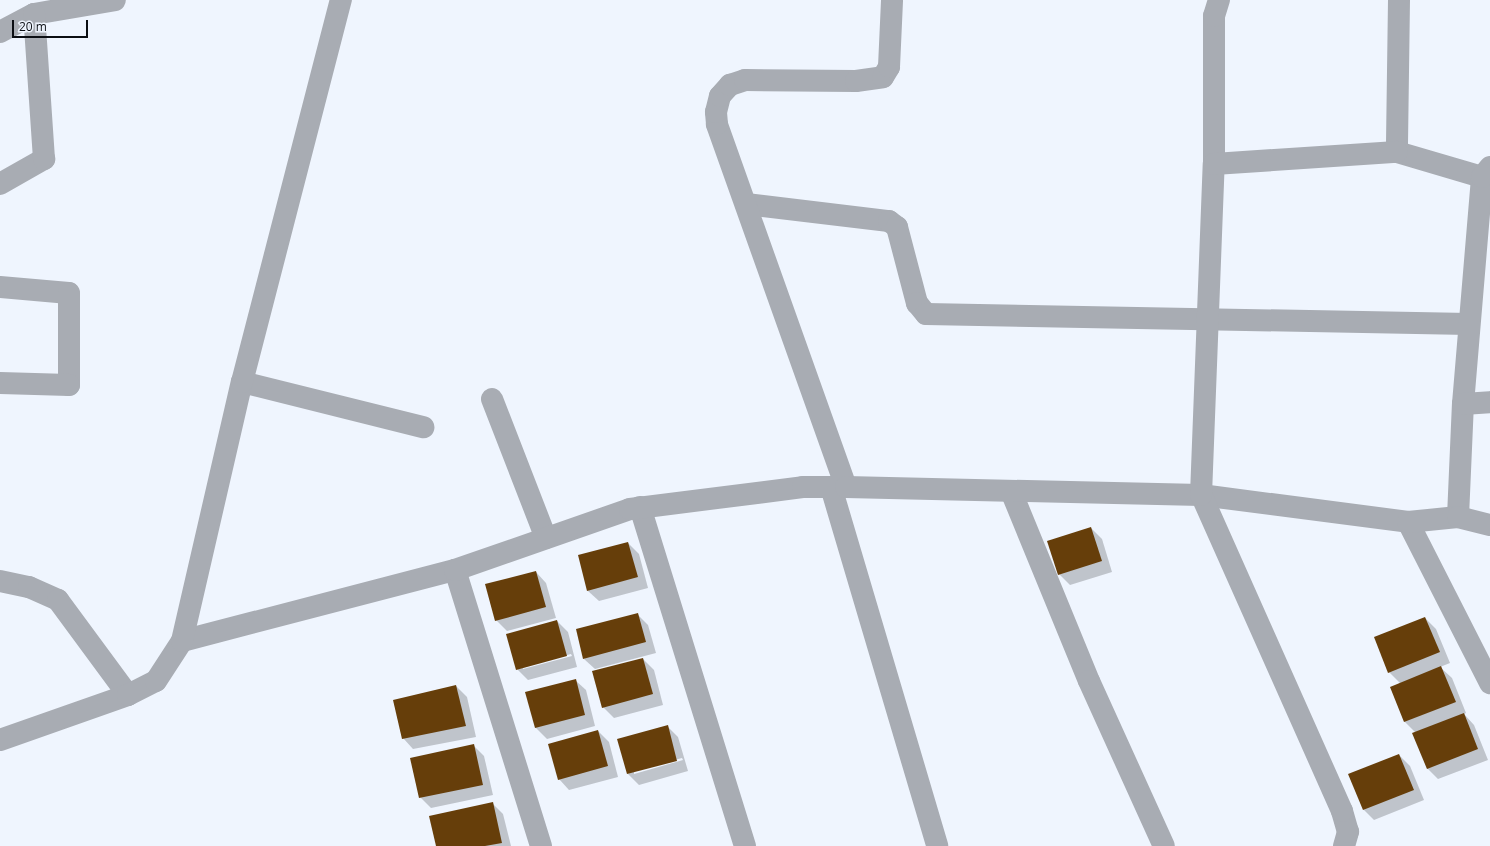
<!DOCTYPE html>
<html>
<head>
<meta charset="utf-8">
<style>
  body { margin:0 }
  #map { position:relative; width:1490px; height:846px; overflow:hidden; background:#eff5fe; font-family:"Open Sans",sans-serif }
  div>[style] { position:absolute }
  .shadow>* { inset:0; background:#0003 }
  .building>* { inset:0; background:#663e0a }
  .minor>* { height:22px; margin:-11px; padding:0 11px; transform-origin:11px; border-radius:11px; background:#a8acb3 }
  span { translate:-50% -50%; white-space:nowrap; text-align:center; line-height:1.15; -webkit-text-stroke:4px #eff5fe; paint-order:stroke }
  .scale { position:absolute; left:12px; top:20px; width:76px; height:18px; box-sizing:border-box; border:2px solid #0b0e13; border-top:0; padding-left:5px; font-size:12px; line-height:14px; white-space:nowrap; color:#0b0e13; -webkit-text-stroke:3px #eff5fe; paint-order:stroke }
</style>
</head>
<body>
<div id="map">
  <div class="shadow">
    <i style="clip-path:polygon(1091px 528px,1102px 539px,1112px 572px,1070px 585px,1059px 574px)"></i>
    <i style="clip-path:polygon(628px 543px,639px 554px,648px 588px,599px 601px,588px 591px)"></i>
    <i style="clip-path:polygon(536px 572px,546px 583px,556px 618px,507px 631px,496px 620px)"></i>
    <i style="clip-path:polygon(637px 614px,648px 625px,656px 653px,595px 669px,584px 659px)"></i>
    <i style="clip-path:polygon(1425px 618px,1436px 629px,1450px 663px,1440px 667px,1452px 678px,1466px 713px,1464px 714px,1474px 725px,1488px 760px,1438px 779px,1427px 768px,1416px 733px,1405px 722px,1391px 687px,1401px 684px,1389px 672px)"></i>
    <i style="clip-path:polygon(evenodd,557px 621px,568px 632px,577px 667px,528px 680px,517px 669px,557px 621px,571px 654px,572px 656px,523px 669px,523px 667px,571px 654px)"></i>
    <i style="clip-path:polygon(643px 659px,654px 670px,663px 705px,614px 718px,603px 707px)"></i>
    <i style="clip-path:polygon(575px 680px,586px 690px,595px 726px,547px 739px,536px 728px,526px 693px)"></i>
    <i style="clip-path:polygon(456px 686px,467px 697px,476px 737px,413px 749px,403px 738px)"></i>
    <i style="clip-path:polygon(evenodd,667px 726px,678px 737px,688px 771px,639px 785px,628px 774px,667px 726px,682px 758px,683px 760px,634px 774px,634px 771px,682px 758px)"></i>
    <i style="clip-path:polygon(598px 731px,609px 742px,618px 777px,569px 790px,559px 779px)"></i>
    <i style="clip-path:polygon(473px 745px,484px 756px,493px 795px,431px 808px,420px 797px)"></i>
    <i style="clip-path:polygon(1399px 755px,1410px 766px,1424px 800px,1374px 820px,1364px 810px)"></i>
    <i style="clip-path:polygon(492px 803px,503px 814px,511px 846px,437px 846px)"></i>
  </div>
  <div class="building">
    <i style="clip-path:polygon(1091px 527px,1102px 561px,1058px 575px,1047px 541px)"></i>
    <i style="clip-path:polygon(628px 542px,638px 577px,587px 591px,578px 555px)"></i>
    <i style="clip-path:polygon(536px 571px,546px 607px,495px 621px,485px 584px)"></i>
    <i style="clip-path:polygon(638px 613px,646px 642px,583px 659px,576px 629px)"></i>
    <i style="clip-path:polygon(1425px 617px,1440px 652px,1388px 673px,1374px 637px)"></i>
    <i style="clip-path:polygon(557px 620px,567px 656px,516px 670px,506px 634px)"></i>
    <i style="clip-path:polygon(643px 658px,653px 694px,602px 708px,592px 671px)"></i>
    <i style="clip-path:polygon(1441px 666px,1456px 702px,1404px 722px,1390px 687px)"></i>
    <i style="clip-path:polygon(576px 679px,585px 715px,535px 728px,525px 692px)"></i>
    <i style="clip-path:polygon(456px 685px,466px 726px,402px 739px,393px 700px)"></i>
    <i style="clip-path:polygon(1464px 713px,1478px 749px,1427px 769px,1412px 733px)"></i>
    <i style="clip-path:polygon(668px 725px,677px 761px,627px 774px,617px 739px)"></i>
    <i style="clip-path:polygon(598px 730px,608px 766px,558px 780px,548px 744px)"></i>
    <i style="clip-path:polygon(474px 744px,483px 785px,419px 798px,410px 758px)"></i>
    <i style="clip-path:polygon(1399px 754px,1414px 790px,1363px 810px,1348px 774px)"></i>
    <i style="clip-path:polygon(493px 802px,502px 843px,485px 846px,436px 846px,429px 816px)"></i>
  </div>
  <div class="minor">
    <i style="left:1399px;top:0;width:152px;rotate:90.8deg"></i>
    <i style="left:1397px;top:152px;width:89px;rotate:16.4deg"></i>
    <i style="left:0;top:32px;width:38px;rotate:-28deg"></i>
    <i style="left:34px;top:14px;width:82px;rotate:-9.8deg"></i>
    <i style="left:1214px;top:164px;width:148px;rotate:-90deg"></i>
    <i style="left:1214px;top:16px;width:17px;rotate:-73deg"></i>
    <i style="left:0;top:184px;width:51px;rotate:-29.6deg"></i>
    <i style="left:44px;top:159px;width:145px;rotate:-93.9deg"></i>
    <i style="left:746px;top:204px;width:144px;rotate:6.8deg"></i>
    <i style="left:889px;top:221px;width:10px;rotate:37deg"></i>
    <i style="left:897px;top:227px;width:79px;rotate:75.3deg"></i>
    <i style="left:917px;top:303px;width:14px;rotate:51deg"></i>
    <i style="left:926px;top:314px;width:543px;rotate:1.06deg"></i>
    <i style="left:0;top:287px;width:69px;rotate:5deg"></i>
    <i style="left:69px;top:293px;width:92px;rotate:90deg"></i>
    <i style="left:69px;top:385px;width:69px;rotate:-178.3deg"></i>
    <i style="left:242px;top:382px;width:187px;rotate:14deg"></i>
    <i style="left:492px;top:399px;width:149px;rotate:68.8deg"></i>
    <i style="left:1463px;top:404px;width:228px;rotate:-85.2deg"></i>
    <i style="left:1482px;top:177px;width:13px;rotate:-51deg"></i>
    <i style="left:831px;top:487px;width:374px;rotate:73.5deg"></i>
    <i style="left:846px;top:487px;width:385px;rotate:-109.6deg"></i>
    <i style="left:717px;top:124px;width:12px;rotate:-95deg"></i>
    <i style="left:716px;top:112px;width:16px;rotate:-76deg"></i>
    <i style="left:720px;top:96px;width:15px;rotate:-48deg"></i>
    <i style="left:730px;top:85px;width:16px;rotate:-18deg"></i>
    <i style="left:745px;top:80px;width:111px;rotate:0.5deg"></i>
    <i style="left:856px;top:81px;width:27px;rotate:-8deg"></i>
    <i style="left:883px;top:77px;width:12px;rotate:-59deg"></i>
    <i style="left:889px;top:67px;width:67px;rotate:-87.4deg"></i>
    <i style="left:1011px;top:491px;width:205px;rotate:67.7deg"></i>
    <i style="left:1089px;top:681px;width:181px;rotate:65.6deg"></i>
    <i style="left:640px;top:507px;width:355px;rotate:72.8deg"></i>
    <i style="left:1458px;top:517px;width:113px;rotate:-87.5deg"></i>
    <i style="left:1463px;top:404px;width:27px;rotate:-4deg"></i>
    <i style="left:1408px;top:522px;width:181px;rotate:63deg"></i>
    <i style="left:0;top:581px;width:30px;rotate:12deg"></i>
    <i style="left:29px;top:587px;width:32px;rotate:24deg"></i>
    <i style="left:58px;top:600px;width:118px;rotate:53.6deg"></i>
    <i style="left:182px;top:641px;width:282px;rotate:-14.6deg"></i>
    <i style="left:0;top:740px;width:136px;rotate:-19.4deg"></i>
    <i style="left:128px;top:695px;width:31px;rotate:-27deg"></i>
    <i style="left:156px;top:681px;width:48px;rotate:-57deg"></i>
    <i style="left:182px;top:641px;width:266px;rotate:-77deg"></i>
    <i style="left:242px;top:382px;width:395px;rotate:-75.5deg"></i>
    <i style="left:541px;top:846px;width:289px;rotate:-107.3deg"></i>
    <i style="left:455px;top:570px;width:185px;rotate:-19.2deg"></i>
    <i style="left:630px;top:509px;width:174px;rotate:-7.2deg"></i>
    <i style="left:803px;top:487px;width:43px"></i>
    <i style="left:846px;top:487px;width:355px;rotate:1.3deg"></i>
    <i style="left:1201px;top:495px;width:209px;rotate:7.4deg"></i>
    <i style="left:1408px;top:522px;width:50px;rotate:-5.7deg"></i>
    <i style="left:1458px;top:517px;width:33px;rotate:14deg"></i>
    <i style="left:1344px;top:846px;width:15px;rotate:-74deg"></i>
    <i style="left:1348px;top:832px;width:22px;rotate:-106deg"></i>
    <i style="left:1342px;top:811px;width:346px;rotate:-114deg"></i>
    <i style="left:1201px;top:495px;width:331px;rotate:-87.8deg"></i>
    <i style="left:1214px;top:164px;width:183px;rotate:-3.8deg"></i>
  </div>
  <div class="scale">20 m</div>
</div>
</body>
</html>
